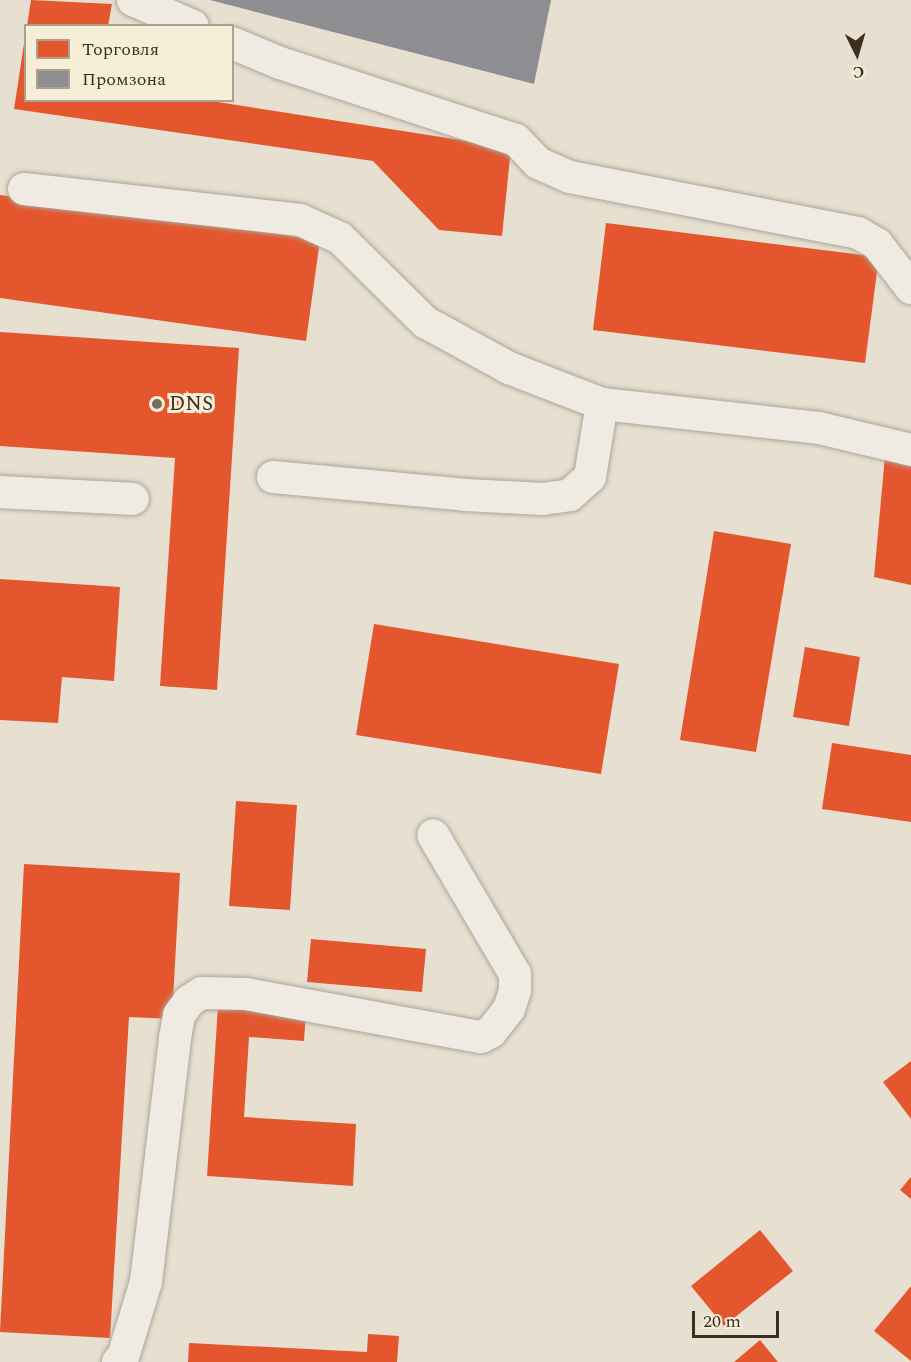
<!DOCTYPE html>
<html>
<head>
<meta charset="utf-8">
<style>
  body { margin:0 }
  #map { position:relative; width:911px; height:1362px; overflow:hidden; background:#e7e0d1; font-family:Spectral,serif }
  div>[style] { position:absolute }
  .shops>* { inset:0; background:#e4572e }
  .industry>* { inset:0; background:#8d8d92 }
  .roads { filter:drop-shadow(0 0 2px #ada599) drop-shadow(0 0 2px #ada599) }
  .minor>* { height:32px; margin:-16px; padding:0 16px; transform-origin:16px; border-radius:16px; background:#efebe3 }
  .dots>* { width:16px; height:16px; translate:-50% -50%; box-sizing:border-box; border:3px solid #f7eed8; border-radius:50% }
  span { translate:-50% -50%; white-space:nowrap; text-align:center; line-height:1.15; -webkit-text-stroke:6px #f7eed8; paint-order:stroke }
  .poi-label { font-size:21px; color:#3d2e20 }
  .left { translate:0 -50%; text-align:left }
  .legend { position:absolute; left:24px; top:24px; width:210px; height:78px; box-sizing:border-box; background:#f7eed8; border:2px solid #ada18e; margin:0; padding:8px 10px; list-style:none; font-size:18px; color:#3d2e20 }
  .legend li { display:flex; align-items:center; gap:12px; height:30px }
  .legend b { width:30px; border:2px solid #ada18e }
  .north { position:absolute; left:827px; top:24px; width:60px; height:60px; -webkit-text-stroke:4px #f7eed8; paint-order:stroke; rotate:175deg; font-size:16px; font-weight:700; line-height:24px; text-align:center; color:#3d2e20 }
  .north::after { content:''; display:block; margin:auto; width:21px; height:27px; background:#3d2e20; clip-path:polygon(50% 0,100% 100%,50% 72%,0 100%) }
  .scale { position:absolute; left:692px; top:1311px; width:87px; height:27px; box-sizing:border-box; border:3px solid #3d2e20; border-top:0; padding-left:8px; font-size:18px; line-height:21px; white-space:nowrap; color:#3d2e20; -webkit-text-stroke:4px #f7eed8; paint-order:stroke }
</style>
</head>
<body>
<div id="map">
  <div class="shops">
    <i style="clip-path:polygon(31px 0,112px 4px,108px 26px,27px 26px)"></i>
    <i style="clip-path:polygon(24px 44px,26px 100px,205px 100px,511px 148px,502px 236px,439px 230px,373px 161px,14px 109px)"></i>
    <i style="clip-path:polygon(0 195px,320px 240px,306px 341px,0 298px)"></i>
    <i style="clip-path:polygon(606px 223px,879px 257px,865px 363px,593px 330px)"></i>
    <i style="clip-path:polygon(0 332px,239px 348px,217px 690px,160px 686px,175px 458px,0 446px)"></i>
    <i style="clip-path:polygon(885px 456px,911px 461px,911px 585px,874px 577px)"></i>
    <i style="clip-path:polygon(714px 531px,791px 544px,756px 752px,680px 740px)"></i>
    <i style="clip-path:polygon(0 579px,120px 587px,114px 681px,62px 677px,58px 723px,0 720px)"></i>
    <i style="clip-path:polygon(374px 624px,619px 664px,601px 774px,356px 735px)"></i>
    <i style="clip-path:polygon(805px 647px,860px 657px,849px 726px,793px 717px)"></i>
    <i style="clip-path:polygon(832px 743px,911px 755px,911px 822px,822px 809px)"></i>
    <i style="clip-path:polygon(236px 801px,297px 805px,290px 910px,229px 906px)"></i>
    <i style="clip-path:polygon(24px 864px,180px 873px,172px 1019px,129px 1017px,110px 1338px,0 1332px)"></i>
    <i style="clip-path:polygon(311px 939px,426px 949px,422px 992px,307px 982px)"></i>
    <i style="clip-path:polygon(218px 1006px,306px 1012px,304px 1041px,249px 1037px,244px 1117px,356px 1124px,353px 1186px,207px 1176px)"></i>
    <i style="clip-path:polygon(911px 1061px,911px 1119px,883px 1082px)"></i>
    <i style="clip-path:polygon(911px 1177px,911px 1199px,900px 1190px)"></i>
    <i style="clip-path:polygon(760px 1230px,793px 1271px,724px 1326px,691px 1286px)"></i>
    <i style="clip-path:polygon(911px 1286px,911px 1361px,874px 1331px)"></i>
    <i style="clip-path:polygon(368px 1334px,399px 1336px,397px 1362px,188px 1362px,189px 1343px,367px 1352px)"></i>
    <i style="clip-path:polygon(760px 1340px,778px 1362px,734px 1362px)"></i>
  </div>
  <div class="industry">
    <i style="clip-path:polygon(210px 0,551px 0,534px 84px)"></i>
  </div>
  <div class="roads">
    <div class="minor">
      <i style="left:133px;top:0;width:65px;rotate:23.4deg"></i>
      <i style="left:232px;top:43px;width:52px;rotate:22.6deg"></i>
      <i style="left:280px;top:63px;width:248px;rotate:18.1deg"></i>
      <i style="left:516px;top:140px;width:32px;rotate:46deg"></i>
      <i style="left:538px;top:163px;width:35px;rotate:24deg"></i>
      <i style="left:570px;top:177px;width:293px;rotate:11deg"></i>
      <i style="left:858px;top:233px;width:22px;rotate:30deg"></i>
      <i style="left:877px;top:244px;width:56px;rotate:52.3deg"></i>
      <i style="left:24px;top:189px;width:278px;rotate:6.4deg"></i>
      <i style="left:300px;top:220px;width:44px;rotate:24.2deg"></i>
      <i style="left:340px;top:238px;width:120px;rotate:44.7deg"></i>
      <i style="left:425px;top:322px;width:96px;rotate:28.7deg"></i>
      <i style="left:509px;top:368px;width:100px;rotate:21.2deg"></i>
      <i style="left:602px;top:404px;width:218px;rotate:6.3deg"></i>
      <i style="left:819px;top:428px;width:95px;rotate:13.4deg"></i>
      <i style="left:273px;top:477px;width:194px;rotate:5.3deg"></i>
      <i style="left:466px;top:495px;width:77px;rotate:3deg"></i>
      <i style="left:543px;top:499px;width:27px;rotate:-8deg"></i>
      <i style="left:570px;top:495px;width:27px;rotate:-42deg"></i>
      <i style="left:590px;top:477px;width:74px;rotate:-80.7deg"></i>
      <i style="left:0;top:492px;width:133px;rotate:3deg"></i>
      <i style="left:118px;top:1362px;width:7px;rotate:-45deg"></i>
      <i style="left:123px;top:1357px;width:78px;rotate:-73deg"></i>
      <i style="left:146px;top:1282px;width:246px;rotate:-83.2deg"></i>
      <i style="left:175px;top:1038px;width:23px;rotate:-80deg"></i>
      <i style="left:179px;top:1015px;width:17px;rotate:-54deg"></i>
      <i style="left:189px;top:1001px;width:15px;rotate:-32deg"></i>
      <i style="left:202px;top:993px;width:44px;rotate:1.3deg"></i>
      <i style="left:246px;top:994px;width:239px;rotate:10.4deg"></i>
      <i style="left:481px;top:1037px;width:11px;rotate:-27deg"></i>
      <i style="left:491px;top:1032px;width:29px;rotate:-52deg"></i>
      <i style="left:509px;top:1009px;width:20px;rotate:-72deg"></i>
      <i style="left:515px;top:990px;width:16px;rotate:-90deg"></i>
      <i style="left:515px;top:974px;width:161px;rotate:-120.5deg"></i>
    </div>
  </div>
  <div class="dots">
    <i style="left:157px;top:404px;background:#786c5e"></i>
  </div>
  <div class="poi-label">
    <span class="left" style="left:169px;top:404px">DNS</span>
  </div>
  <ul class="legend">
  <li><b style="height:16px;background:#e4572e"></b>Торговля</li>
  <li><b style="height:16px;background:#8d8d92"></b>Промзона</li>
  </ul>
  <div class="north">С</div>
  <div class="scale">20 m</div>
</div>
</body>
</html>
